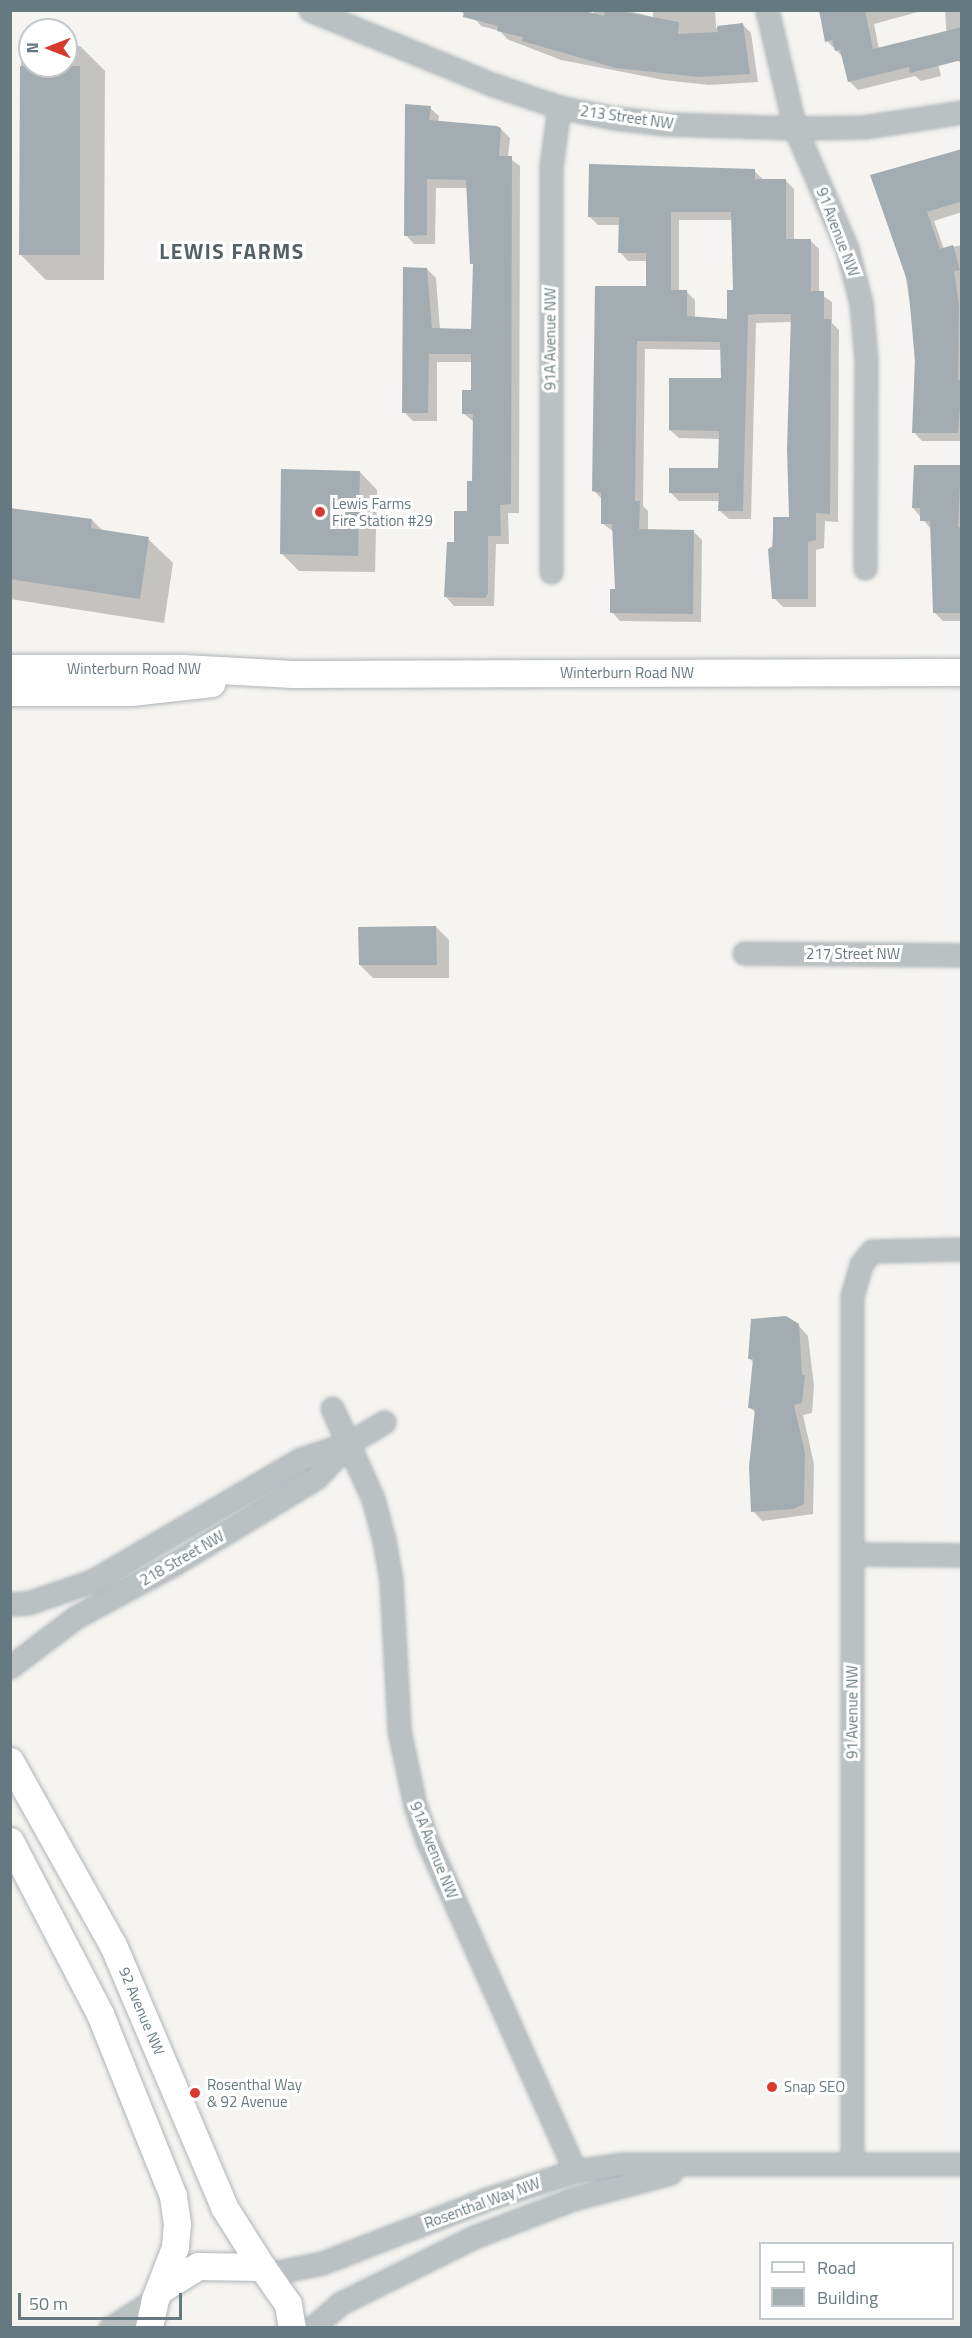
<!DOCTYPE html>
<html>
<head>
<meta charset="utf-8">
<style>
  body { margin:0 }
  #map { position:relative; width:972px; height:2338px; overflow:hidden; background:#f5f4f1; font-family:"Titillium Web",sans-serif }
  div>[style] { position:absolute }
  .shadow>* { inset:0; background:#0003 }
  .building>* { inset:0; background:#a3adb1 }
  .roads { filter:drop-shadow(0 0 2px #afb5b8) drop-shadow(0 0 2px #afb5b8) }
  .minor>* { height:21px; margin:-10.5px; padding:0 10.5px; transform-origin:10.5px; border-radius:10.5px; background:#bbc1c3 }
  .major>* { height:27px; margin:-13.5px; padding:0 13.5px; transform-origin:13.5px; border-radius:13.5px; background:#fff }
  .dots>* { width:16px; height:16px; translate:-50% -50%; box-sizing:border-box; border:3px solid #fff; border-radius:50% }
  span { translate:-50% -50%; white-space:nowrap; text-align:center; line-height:1.15; -webkit-text-stroke:6px #fff; paint-order:stroke }
  .street-label { font-size:15px; color:#657981 }
  .poi-label { font-size:15px; color:#657981 }
  .left { translate:0 -50%; text-align:left }
  .district-label { font-size:21px; color:#536167; font-weight:700; letter-spacing:1.5px }
  .frame { position:absolute; inset:0; border:12px solid #657981; pointer-events:none }
  .legend { position:absolute; left:759px; top:2242px; width:195px; height:78px; box-sizing:border-box; background:#fff; border:2px solid #c1c9cd; margin:0; padding:8px 10px; list-style:none; font-size:18px; color:#657981 }
  .legend li { display:flex; align-items:center; gap:12px; height:30px }
  .legend b { width:30px; border:2px solid #c1c9cd }
  .north { position:absolute; left:18px; top:18px; width:60px; height:60px; box-sizing:border-box; background:#fff; border:2px solid #c1c9cd; border-radius:50%; rotate:270deg; font-size:16px; font-weight:700; line-height:24px; text-align:center; color:#657981 }
  .north::after { content:''; display:block; margin:auto; width:21px; height:27px; background:#da392d; clip-path:polygon(50% 0,100% 100%,50% 72%,0 100%) }
  .scale { position:absolute; left:18px; top:2293px; width:164px; height:27px; box-sizing:border-box; border:3px solid #657981; border-top:0; padding-left:8px; font-size:18px; line-height:21px; white-space:nowrap; color:#657981; -webkit-text-stroke:4px #fff; paint-order:stroke }
</style>
</head>
<body>
<div id="map">
  <div class="shadow">
    <i style="clip-path:polygon(454px 10px,575px 10px,593px 15px,594px 10px,625px 10px,653px 17px,653px 10px,715px 10px,716px 28px,742px 24px,751px 33px,758px 82px,709px 85px,664px 80px,561px 60px,507px 39px,500px 31px,481px 26px,473px 16px)"></i>
    <i style="clip-path:polygon(819px 10px,925px 10px,874px 24px,879px 49px,934px 47px,941px 76px,921px 81px,915px 76px,858px 90px,849px 81px,843px 57px,827px 41px)"></i>
    <i style="clip-path:polygon(945px 10px,962px 10px,962px 66px,947px 42px)"></i>
    <i style="clip-path:polygon(21px 46px,30px 46px,30px 66px,66px 66px,66px 46px,80px 46px,105px 71px,104px 280px,46px 280px,21px 255px)"></i>
    <i style="clip-path:polygon(430px 108px,439px 116px,438px 122px,501px 129px,510px 138px,508px 157px,520px 166px,519px 513px,508px 513px,509px 544px,496px 544px,494px 606px,454px 606px,446px 597px,455px 544px,469px 512px,474px 483px,474px 422px,463px 413px,472px 391px,472px 362px,437px 362px,437px 421px,413px 421px,404px 412px,427px 269px,436px 278px,440px 330px,473px 330px,475px 266px,468px 188px,436px 188px,435px 244px,414px 244px,406px 235px)"></i>
    <i style="clip-path:polygon(962px 150px,962px 212px,934px 221px,944px 249px,962px 245px,962px 441px,922px 441px,914px 432px,915px 337px,902px 253px)"></i>
    <i style="clip-path:polygon(evenodd,754px 171px,764px 180px,785px 180px,794px 189px,794px 240px,810px 240px,819px 249px,819px 293px,832px 302px,832px 323px,839px 330px,838px 522px,825px 521px,824px 548px,816px 550px,816px 607px,783px 607px,774px 598px,770px 570px,774px 519px,791px 519px,792px 322px,756px 323px,751px 519px,729px 519px,720px 511px,720px 501px,679px 501px,670px 492px,720px 469px,720px 439px,679px 438px,670px 430px,723px 380px,722px 350px,645px 349px,643px 506px,648px 511px,648px 530px,693px 531px,702px 540px,701px 622px,620px 621px,612px 612px,616px 590px,614px 532px,602px 523px,602px 499px,594px 491px,647px 287px,647px 261px,628px 261px,620px 252px,620px 225px,598px 225px,589px 216px,754px 171px,679px 220px,732px 220px,735px 292px,729px 320px,695px 318px,695px 300px,686px 291px,679px 291px,679px 220px)"></i>
    <i style="clip-path:polygon(961px 467px,962px 621px,943px 621px,934px 612px,931px 529px,913px 508px)"></i>
    <i style="clip-path:polygon(360px 472px,377px 490px,375px 572px,299px 571px,281px 553px)"></i>
    <i style="clip-path:polygon(10px 509px,92px 520px,103px 531px,148px 539px,173px 563px,164px 623px,10px 599px)"></i>
    <i style="clip-path:polygon(436px 927px,449px 940px,449px 978px,373px 978px,360px 965px)"></i>
    <i style="clip-path:polygon(798px 1325px,808px 1336px,814px 1386px,812px 1413px,803px 1415px,814px 1464px,813px 1514px,762px 1521px,753px 1511px,756px 1413px,750px 1408px,754px 1363px,750px 1359px)"></i>
  </div>
  <div class="building">
    <i style="clip-path:polygon(464px 10px,581px 10px,604px 16px,605px 10px,614px 10px,679px 22px,678px 34px,718px 32px,717px 26px,743px 23px,750px 74px,699px 77px,616px 68px,522px 41px,523px 37px,497px 31px,498px 26px,463px 17px)"></i>
    <i style="clip-path:polygon(819px 10px,865px 10px,873px 49px,962px 27px,962px 60px,910px 73px,909px 67px,848px 82px,840px 50px,835px 51px,832px 40px,825px 42px)"></i>
    <i style="clip-path:polygon(20px 66px,80px 66px,80px 255px,19px 255px)"></i>
    <i style="clip-path:polygon(405px 104px,431px 106px,429px 120px,497px 126px,501px 128px,499px 156px,512px 156px,511px 504px,500px 505px,501px 536px,488px 536px,488px 593px,485px 598px,444px 597px,447px 542px,454px 542px,454px 511px,467px 511px,467px 481px,472px 481px,473px 414px,462px 414px,462px 390px,471px 390px,471px 354px,429px 354px,428px 413px,402px 413px,403px 267px,427px 268px,432px 328px,471px 329px,473px 264px,470px 264px,466px 180px,427px 179px,427px 235px,404px 236px)"></i>
    <i style="clip-path:polygon(962px 149px,962px 201px,927px 212px,940px 249px,953px 245px,960px 270px,954px 271px,959px 305px,958px 380px,962px 380px,958px 433px,912px 433px,915px 361px,908px 283px,870px 175px)"></i>
    <i style="clip-path:polygon(evenodd,589px 164px,755px 169px,755px 179px,786px 179px,786px 239px,811px 239px,811px 291px,824px 291px,824px 319px,831px 319px,830px 514px,816px 513px,816px 540px,808px 542px,808px 599px,772px 599px,768px 549px,773px 546px,773px 517px,789px 517px,787px 449px,791px 314px,757px 314px,748px 315px,743px 511px,718px 511px,719px 493px,669px 493px,669px 468px,718px 468px,719px 431px,669px 430px,669px 378px,721px 378px,720px 342px,637px 341px,635px 501px,640px 501px,639px 529px,694px 530px,693px 614px,610px 613px,610px 589px,615px 589px,612px 524px,601px 524px,601px 493px,592px 491px,595px 286px,646px 286px,646px 253px,618px 253px,619px 217px,588px 217px,589px 164px,671px 212px,731px 212px,733px 290px,727px 290px,727px 319px,687px 316px,687px 290px,671px 290px,671px 212px)"></i>
    <i style="clip-path:polygon(914px 465px,961px 465px,958px 527px,962px 528px,962px 613px,933px 613px,930px 521px,920px 521px,920px 508px,912px 508px)"></i>
    <i style="clip-path:polygon(281px 469px,360px 471px,358px 556px,280px 554px)"></i>
    <i style="clip-path:polygon(10px 508px,92px 519px,91px 528px,149px 537px,140px 599px,10px 579px)"></i>
    <i style="clip-path:polygon(436px 926px,437px 965px,359px 965px,358px 927px)"></i>
    <i style="clip-path:polygon(786px 1316px,799px 1324px,802px 1375px,805px 1375px,802px 1403px,794px 1405px,805px 1453px,804px 1504px,793px 1509px,751px 1512px,749px 1467px,755px 1409px,748px 1408px,753px 1359px,748px 1359px,751px 1319px)"></i>
  </div>
  <div class="roads">
    <div class="minor">
      <i style="left:310px;top:10px;width:199px;rotate:22.2deg"></i>
      <i style="left:494px;top:85px;width:69px;rotate:18.7deg"></i>
      <i style="left:559px;top:107px;width:56px;rotate:11.3deg"></i>
      <i style="left:614px;top:118px;width:53px;rotate:6.5deg"></i>
      <i style="left:667px;top:124px;width:128px;rotate:1.8deg"></i>
      <i style="left:795px;top:128px;width:69px;rotate:-0.8deg"></i>
      <i style="left:864px;top:127px;width:99px;rotate:-8.7deg"></i>
      <i style="left:767px;top:10px;width:121px;rotate:76.7deg"></i>
      <i style="left:795px;top:128px;width:132px;rotate:66.7deg"></i>
      <i style="left:847px;top:249px;width:56px;rotate:75.5deg"></i>
      <i style="left:861px;top:303px;width:56px;rotate:84.9deg"></i>
      <i style="left:866px;top:359px;width:209px;rotate:90.3deg"></i>
      <i style="left:551px;top:572px;width:405px;rotate:-90deg"></i>
      <i style="left:551px;top:167px;width:61px;rotate:-82.4deg"></i>
      <i style="left:744px;top:953px;width:218px;rotate:0.5deg"></i>
      <i style="left:332px;top:1408px;width:100px;rotate:65.7deg"></i>
      <i style="left:373px;top:1499px;width:42px;rotate:75deg"></i>
      <i style="left:384px;top:1540px;width:41px;rotate:80.1deg"></i>
      <i style="left:391px;top:1580px;width:150px;rotate:86.9deg"></i>
      <i style="left:399px;top:1730px;width:77px;rotate:78deg"></i>
      <i style="left:415px;top:1805px;width:39px;rotate:71deg"></i>
      <i style="left:428px;top:1842px;width:360px;rotate:65.9deg"></i>
      <i style="left:852px;top:1554px;width:110px;rotate:0.5deg"></i>
      <i style="left:10px;top:1604px;width:18px;rotate:-3deg"></i>
      <i style="left:28px;top:1603px;width:68px;rotate:-19deg"></i>
      <i style="left:92px;top:1581px;width:242px;rotate:-30.3deg"></i>
      <i style="left:301px;top:1459px;width:51px;rotate:-18.4deg"></i>
      <i style="left:349px;top:1443px;width:41px;rotate:-31deg"></i>
      <i style="left:10px;top:1667px;width:83px;rotate:-37.1deg"></i>
      <i style="left:76px;top:1617px;width:111px;rotate:-28.4deg"></i>
      <i style="left:174px;top:1564px;width:166px;rotate:-31.2deg"></i>
      <i style="left:316px;top:1478px;width:44px;rotate:-46.8deg"></i>
      <i style="left:852px;top:2163px;width:867px;rotate:-90deg"></i>
      <i style="left:852px;top:1296px;width:33px;rotate:-74deg"></i>
      <i style="left:861px;top:1264px;width:17px;rotate:-50deg"></i>
      <i style="left:872px;top:1251px;width:90px;rotate:-1.3deg"></i>
      <i style="left:268px;top:2274px;width:55px;rotate:-11.5deg"></i>
      <i style="left:322px;top:2263px;width:177px;rotate:-21.2deg"></i>
      <i style="left:487px;top:2199px;width:92px;rotate:-17.7deg"></i>
      <i style="left:575px;top:2171px;width:48px;rotate:-8.5deg"></i>
      <i style="left:622px;top:2164px;width:340px"></i>
      <i style="left:110px;top:2328px;width:54px;rotate:-32.8deg"></i>
      <i style="left:312px;top:2328px;width:38px;rotate:-41deg"></i>
      <i style="left:341px;top:2303px;width:148px;rotate:-26.4deg"></i>
      <i style="left:474px;top:2237px;width:106px;rotate:-21deg"></i>
      <i style="left:573px;top:2199px;width:101px;rotate:-14.9deg"></i>
    </div>
    <div class="major">
      <i style="left:10px;top:668px;width:173px"></i>
      <i style="left:183px;top:668px;width:110px;rotate:3.1deg"></i>
      <i style="left:293px;top:674px;width:669px;rotate:-0.17deg"></i>
      <i style="left:10px;top:692px;width:121px"></i>
      <i style="left:131px;top:692px;width:81px;rotate:-6.4deg"></i>
      <i style="left:10px;top:1761px;width:211px;rotate:60.8deg"></i>
      <i style="left:113px;top:1945px;width:285px;rotate:67deg"></i>
      <i style="left:224px;top:2207px;width:71px;rotate:57.7deg"></i>
      <i style="left:10px;top:1841px;width:195px;rotate:62.5deg"></i>
      <i style="left:100px;top:2014px;width:196px;rotate:68.1deg"></i>
      <i style="left:173px;top:2196px;width:27px;rotate:82deg"></i>
      <i style="left:177px;top:2223px;width:24px;rotate:95deg"></i>
      <i style="left:175px;top:2247px;width:56px;rotate:111deg"></i>
      <i style="left:155px;top:2299px;width:30px;rotate:102deg"></i>
      <i style="left:161px;top:2289px;width:44px;rotate:-31.9deg"></i>
      <i style="left:198px;top:2266px;width:64px;rotate:0.9deg"></i>
      <i style="left:262px;top:2267px;width:45px;rotate:54.9deg"></i>
      <i style="left:288px;top:2304px;width:24px;rotate:81deg"></i>
    </div>
  </div>
  <div class="dots">
    <i style="left:320px;top:512px;background:#da392d"></i>
    <i style="left:772px;top:2087px;background:#da392d"></i>
    <i style="left:195px;top:2093px;background:#da392d"></i>
  </div>
  <div class="street-label">
    <span style="left:627px;top:117px;rotate:8deg">213 Street NW</span>
    <span style="left:838px;top:232px;rotate:69deg">91 Avenue NW</span>
    <span style="left:550px;top:339px;rotate:-90deg">91A Avenue NW</span>
    <span style="left:134px;top:669px">Winterburn Road NW</span>
    <span style="left:627px;top:673px">Winterburn Road NW</span>
    <span style="left:853px;top:954px">217 Street NW</span>
    <span style="left:182px;top:1558px;rotate:-30deg">218 Street NW</span>
    <span style="left:852px;top:1712px;rotate:-90deg">91 Avenue NW</span>
    <span style="left:434px;top:1850px;rotate:68deg">91A Avenue NW</span>
    <span style="left:142px;top:2011px;rotate:67deg">92 Avenue NW</span>
    <span style="left:482px;top:2203px;rotate:-20deg">Rosenthal Way NW</span>
  </div>
  <div class="poi-label">
    <span class="left" style="left:332px;top:512px">Lewis Farms<br>Fire Station #29</span>
    <span class="left" style="left:207px;top:2093px">Rosenthal Way<br>&amp; 92 Avenue</span>
    <span class="left" style="left:784px;top:2087px">Snap SEO</span>
  </div>
  <div class="district-label">
    <span style="left:232px;top:251px">LEWIS FARMS</span>
  </div>
  <div class="frame"></div>
  <ul class="legend">
  <li><b style="height:8px;background:#fff"></b>Road</li>
  <li><b style="height:16px;background:#a3adb1"></b>Building</li>
  </ul>
  <div class="north">N</div>
  <div class="scale">50 m</div>
</div>
</body>
</html>
